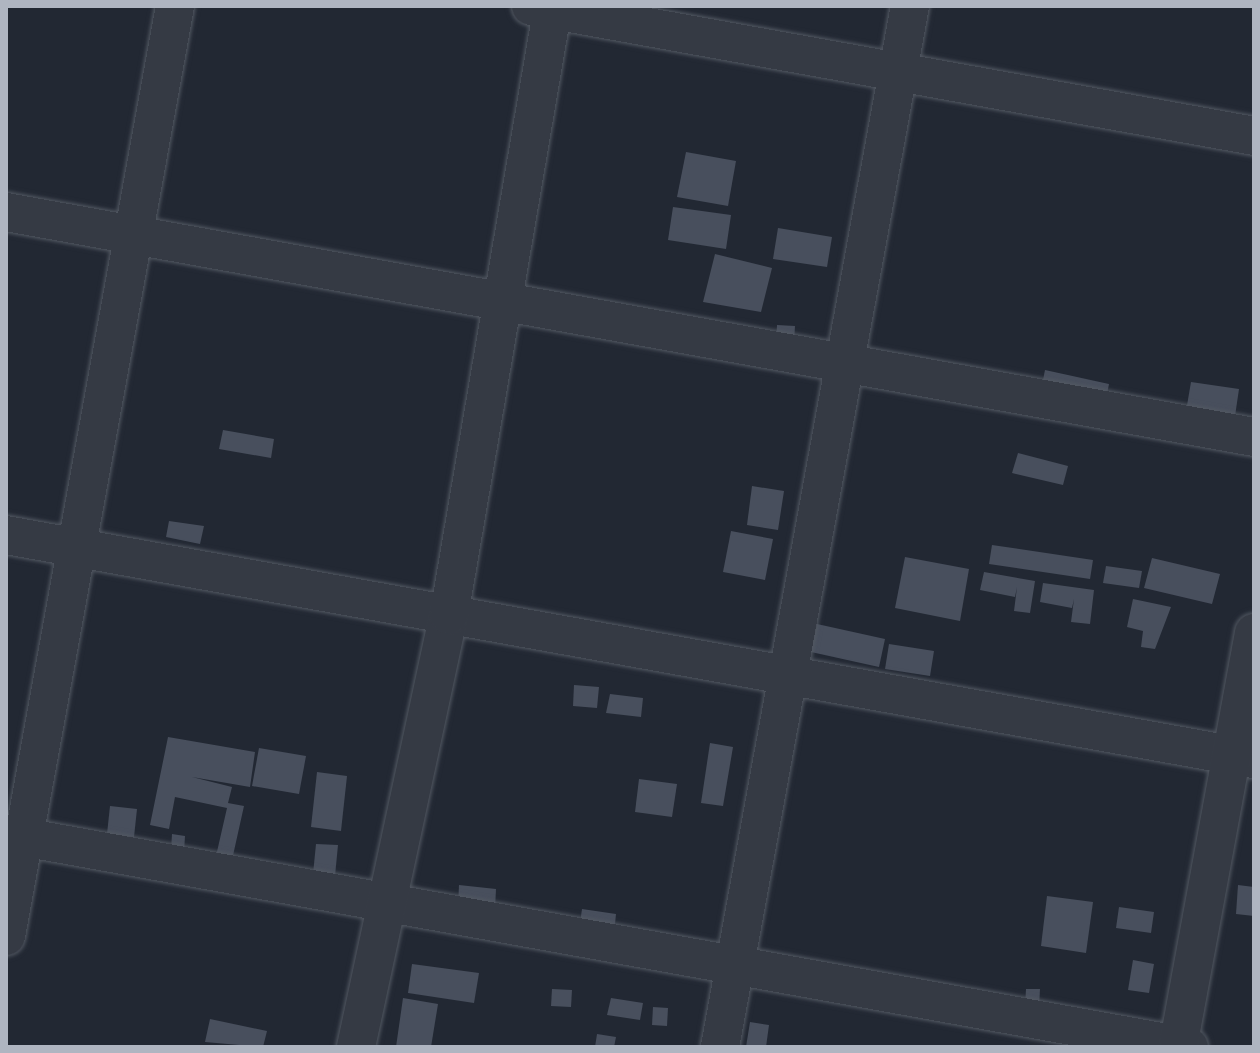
<!DOCTYPE html>
<html>
<head>
<meta charset="utf-8">
<style>
  body { margin:0 }
  #map { position:relative; width:1260px; height:1053px; overflow:hidden; background:#222833; font-family:Mulish,sans-serif }
  div>[style] { position:absolute }
  .building>* { inset:0; background:#484f5d }
  .roads { filter:drop-shadow(0 0 2px #525862) drop-shadow(0 0 2px #525862) }
  .street>* { height:38px; margin:-19px; padding:0 19px; transform-origin:19px; border-radius:19px; background:#353a44 }
  span { translate:-50% -50%; white-space:nowrap; text-align:center; line-height:1.15; -webkit-text-stroke:7px #1a1f28; paint-order:stroke }
  .frame { position:absolute; inset:0; border:8px solid #afb5c1; pointer-events:none }
</style>
</head>
<body>
<div id="map">
  <div class="building">
    <i style="clip-path:polygon(686px 152px,736px 161px,728px 206px,677px 197px)"></i>
    <i style="clip-path:polygon(673px 207px,731px 215px,726px 249px,668px 240px)"></i>
    <i style="clip-path:polygon(778px 228px,832px 237px,827px 267px,773px 259px)"></i>
    <i style="clip-path:polygon(715px 254px,772px 268px,761px 312px,703px 302px)"></i>
    <i style="clip-path:polygon(777px 325px,795px 326px,794px 343px,776px 342px)"></i>
    <i style="clip-path:polygon(1045px 370px,1109px 384px,1105px 404px,1041px 390px)"></i>
    <i style="clip-path:polygon(1191px 382px,1239px 389px,1234px 423px,1185px 417px)"></i>
    <i style="clip-path:polygon(223px 430px,274px 439px,271px 458px,219px 449px)"></i>
    <i style="clip-path:polygon(1018px 453px,1068px 466px,1063px 485px,1012px 473px)"></i>
    <i style="clip-path:polygon(752px 486px,784px 491px,778px 530px,747px 525px)"></i>
    <i style="clip-path:polygon(169px 521px,204px 526px,200px 544px,166px 537px)"></i>
    <i style="clip-path:polygon(731px 531px,773px 539px,765px 580px,723px 572px)"></i>
    <i style="clip-path:polygon(992px 545px,1093px 560px,1090px 579px,989px 564px)"></i>
    <i style="clip-path:polygon(905px 557px,969px 569px,960px 621px,895px 608px)"></i>
    <i style="clip-path:polygon(1152px 558px,1220px 574px,1212px 604px,1144px 588px)"></i>
    <i style="clip-path:polygon(1106px 566px,1142px 571px,1139px 588px,1103px 583px)"></i>
    <i style="clip-path:polygon(984px 572px,1035px 581px,1030px 613px,1014px 611px,1017px 587px,1015px 597px,980px 590px)"></i>
    <i style="clip-path:polygon(1043px 583px,1094px 590px,1090px 624px,1071px 622px,1074px 599px,1072px 608px,1040px 602px)"></i>
    <i style="clip-path:polygon(1133px 599px,1171px 607px,1155px 649px,1141px 647px,1143px 631px,1127px 627px)"></i>
    <i style="clip-path:polygon(817px 624px,885px 639px,879px 667px,811px 652px)"></i>
    <i style="clip-path:polygon(889px 644px,934px 651px,930px 676px,885px 669px)"></i>
    <i style="clip-path:polygon(574px 685px,599px 687px,597px 708px,573px 706px)"></i>
    <i style="clip-path:polygon(610px 694px,643px 698px,641px 717px,606px 713px)"></i>
    <i style="clip-path:polygon(168px 737px,255px 752px,250px 787px,192px 777px,232px 787px,228px 803px,244px 806px,232px 860px,216px 856px,227px 808px,175px 797px,169px 829px,150px 825px)"></i>
    <i style="clip-path:polygon(710px 743px,733px 747px,723px 806px,701px 803px)"></i>
    <i style="clip-path:polygon(259px 748px,306px 756px,299px 794px,252px 786px)"></i>
    <i style="clip-path:polygon(317px 772px,347px 776px,341px 831px,311px 827px)"></i>
    <i style="clip-path:polygon(639px 779px,677px 784px,672px 817px,635px 812px)"></i>
    <i style="clip-path:polygon(110px 806px,137px 809px,134px 837px,107px 834px)"></i>
    <i style="clip-path:polygon(172px 834px,185px 836px,184px 852px,171px 851px)"></i>
    <i style="clip-path:polygon(316px 844px,338px 845px,335px 876px,313px 874px)"></i>
    <i style="clip-path:polygon(459px 885px,496px 889px,495px 909px,458px 906px)"></i>
    <i style="clip-path:polygon(1238px 885px,1254px 887px,1254px 916px,1236px 914px)"></i>
    <i style="clip-path:polygon(1047px 896px,1093px 902px,1086px 953px,1041px 946px)"></i>
    <i style="clip-path:polygon(1119px 907px,1154px 912px,1151px 933px,1116px 928px)"></i>
    <i style="clip-path:polygon(582px 909px,616px 914px,614px 934px,579px 931px)"></i>
    <i style="clip-path:polygon(1133px 960px,1154px 964px,1149px 993px,1128px 990px)"></i>
    <i style="clip-path:polygon(412px 964px,479px 973px,474px 1003px,408px 993px)"></i>
    <i style="clip-path:polygon(552px 989px,572px 990px,571px 1007px,551px 1006px)"></i>
    <i style="clip-path:polygon(1026px 989px,1040px 989px,1039px 1007px,1025px 1007px)"></i>
    <i style="clip-path:polygon(403px 998px,438px 1004px,431px 1047px,396px 1047px)"></i>
    <i style="clip-path:polygon(611px 998px,643px 1003px,640px 1020px,607px 1015px)"></i>
    <i style="clip-path:polygon(653px 1007px,668px 1008px,667px 1026px,652px 1025px)"></i>
    <i style="clip-path:polygon(210px 1019px,267px 1031px,263px 1047px,205px 1042px)"></i>
    <i style="clip-path:polygon(750px 1022px,769px 1025px,766px 1047px,746px 1047px)"></i>
    <i style="clip-path:polygon(597px 1034px,616px 1037px,614px 1047px,595px 1047px)"></i>
  </div>
  <div class="roads">
    <div class="street">
      <i style="left:531px;top:6px;width:735px;rotate:10.19deg"></i>
      <i style="left:6px;top:212px;width:1268px;rotate:10.22deg"></i>
      <i style="left:6px;top:535px;width:1268px;rotate:10.18deg"></i>
      <i style="left:6px;top:834px;width:1202px;rotate:10.21deg"></i>
      <i style="left:6px;top:936px;width:945px;rotate:-79.7deg"></i>
      <i style="left:356px;top:1047px;width:442px;rotate:-77.9deg"></i>
      <i style="left:449px;top:615px;width:618px;rotate:-80.31deg"></i>
      <i style="left:720px;top:1047px;width:1058px;rotate:-79.66deg"></i>
      <i style="left:1178px;top:1047px;width:421px;rotate:-79.6deg"></i>
    </div>
  </div>
  <div class="frame"></div>
</div>
</body>
</html>
